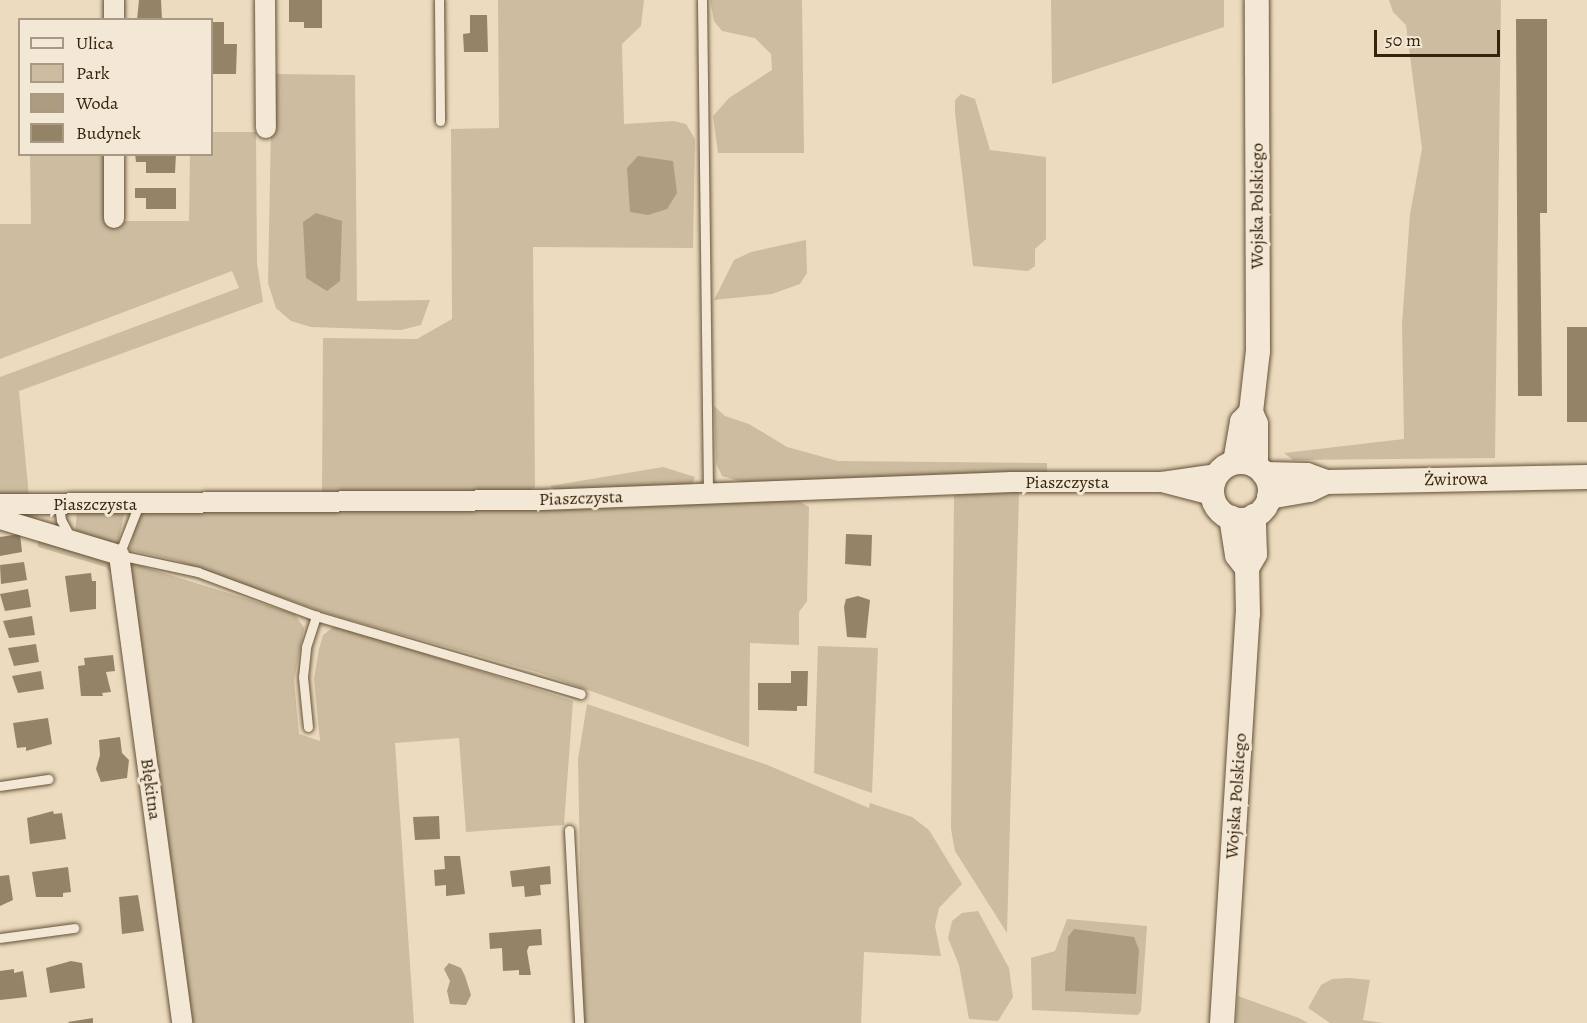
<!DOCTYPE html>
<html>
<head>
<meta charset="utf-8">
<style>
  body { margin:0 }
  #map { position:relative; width:1587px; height:1023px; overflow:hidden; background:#ecdbbf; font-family:Alegreya,serif }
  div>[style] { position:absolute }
  .green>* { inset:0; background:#cdbca0 }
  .water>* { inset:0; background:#ae9c81 }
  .building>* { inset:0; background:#958368 }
  .roads { filter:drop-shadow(0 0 2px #645136) drop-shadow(0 0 2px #645136) }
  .service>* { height:9px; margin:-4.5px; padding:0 4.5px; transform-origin:4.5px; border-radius:4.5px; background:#f3e8d5 }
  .minor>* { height:20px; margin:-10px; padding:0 10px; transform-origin:10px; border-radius:10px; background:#f3e8d5 }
  .tertiary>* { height:24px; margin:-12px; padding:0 12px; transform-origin:12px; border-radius:12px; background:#f3e8d5 }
  .tertiary>.ring { margin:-12px; padding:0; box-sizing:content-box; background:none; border:24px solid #f3e8d5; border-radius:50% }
  span { translate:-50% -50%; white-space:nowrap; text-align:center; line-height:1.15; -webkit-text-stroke:6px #f3e8d5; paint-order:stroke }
  .street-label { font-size:18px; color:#362309 }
  .legend { position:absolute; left:18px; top:18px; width:195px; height:138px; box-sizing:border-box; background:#f3e8d5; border:2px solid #a79983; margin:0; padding:8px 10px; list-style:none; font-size:18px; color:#362309 }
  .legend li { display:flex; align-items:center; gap:12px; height:30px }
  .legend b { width:30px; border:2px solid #a79983 }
  .scale { position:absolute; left:1374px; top:30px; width:126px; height:27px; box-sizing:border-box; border:3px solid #362309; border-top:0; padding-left:8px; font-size:18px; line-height:21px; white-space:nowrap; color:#362309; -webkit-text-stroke:4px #f3e8d5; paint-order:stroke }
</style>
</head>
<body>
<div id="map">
  <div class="green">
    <i style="clip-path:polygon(498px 0,644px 0,641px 26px,622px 44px,624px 124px,674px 121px,686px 124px,695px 139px,693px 248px,533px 247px,535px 487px,530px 491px,322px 492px,323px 338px,417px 339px,452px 319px,451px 129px,499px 128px)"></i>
    <i style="clip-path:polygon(710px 0,802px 0,804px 153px,718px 153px,713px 116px,729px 98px,772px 70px,771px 54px,755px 38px,722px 31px,714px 21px)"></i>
    <i style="clip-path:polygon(1051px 0,1224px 0,1224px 27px,1052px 84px)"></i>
    <i style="clip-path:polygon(1389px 0,1501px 0,1495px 458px,1293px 460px,1284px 453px,1404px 439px,1402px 324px,1410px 214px,1422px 149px,1406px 25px,1393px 12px)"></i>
    <i style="clip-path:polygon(272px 74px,355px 75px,357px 301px,430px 300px,421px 325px,401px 330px,311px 327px,291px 321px,276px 308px,268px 283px)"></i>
    <i style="clip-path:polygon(961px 94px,975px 99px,990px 150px,1046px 157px,1046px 239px,1035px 249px,1035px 266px,1028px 271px,973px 266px,955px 113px,955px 100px)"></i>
    <i style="clip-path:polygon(212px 132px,256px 132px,257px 263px,263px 302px,19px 391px,29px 497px,0 494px,0 377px,239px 288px,232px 271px,0 359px,0 224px,31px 224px,30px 155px,106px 155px,122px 221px,189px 221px,190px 155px,212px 154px)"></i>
    <i style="clip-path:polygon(806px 240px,807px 273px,800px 284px,772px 294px,714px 300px,734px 260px,751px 252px)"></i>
    <i style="clip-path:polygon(714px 406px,725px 416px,749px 424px,787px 447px,838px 461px,1047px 463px,1047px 472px,750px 484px,722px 476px,716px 463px)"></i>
    <i style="clip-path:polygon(663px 467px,695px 477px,693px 482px,691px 486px,556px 490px,550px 486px)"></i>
    <i style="clip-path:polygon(1019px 492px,1007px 933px,955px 851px,951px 829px,954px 495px)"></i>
    <i style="clip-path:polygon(751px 501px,799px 501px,809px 507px,807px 601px,799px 612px,799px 645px,750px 643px,749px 747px,540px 673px,329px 614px,175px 560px,130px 550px,136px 521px,145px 510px,328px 511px)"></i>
    <i style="clip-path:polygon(77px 510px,125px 510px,117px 547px,75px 534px)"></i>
    <i style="clip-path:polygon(37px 535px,112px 558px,114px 576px,106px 567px,38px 547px)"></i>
    <i style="clip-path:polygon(128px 562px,295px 614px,304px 628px,294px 680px,299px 734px,320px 741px,314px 679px,319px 649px,323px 635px,336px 625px,573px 701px,564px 825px,466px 832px,459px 738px,395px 743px,414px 1023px,187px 1023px)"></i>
    <i style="clip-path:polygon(818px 646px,878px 648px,872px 793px,814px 773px)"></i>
    <i style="clip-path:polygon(587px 704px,765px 764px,869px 808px,870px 803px,912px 817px,929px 830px,962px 884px,939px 908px,935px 926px,941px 956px,864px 952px,861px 1023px,583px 1023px,578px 759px)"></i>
    <i style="clip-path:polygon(978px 911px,1009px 968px,1013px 997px,998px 1021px,969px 1019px,959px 965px,948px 938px,952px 921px,962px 913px)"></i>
    <i style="clip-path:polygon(1067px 919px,1147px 926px,1141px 1011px,1138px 1015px,1032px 1010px,1031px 958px,1055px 951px)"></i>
    <i style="clip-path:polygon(1350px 978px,1370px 980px,1363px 1020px,1384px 1023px,1330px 1023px,1308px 1008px,1321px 985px,1332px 979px)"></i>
    <i style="clip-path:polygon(1238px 996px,1299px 1018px,1308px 1023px,1236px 1023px)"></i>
  </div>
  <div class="water">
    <i style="clip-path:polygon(638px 156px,673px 161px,677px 193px,667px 209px,648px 215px,630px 212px,627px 168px)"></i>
    <i style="clip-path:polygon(316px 213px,342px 221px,340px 281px,327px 291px,306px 278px,303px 222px)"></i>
    <i style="clip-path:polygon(1074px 929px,1134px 937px,1139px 950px,1136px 994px,1065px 991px,1068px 937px)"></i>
    <i style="clip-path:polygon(449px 963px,461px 968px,465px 976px,471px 995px,466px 1005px,450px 1004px,447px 991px,450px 981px,444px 969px)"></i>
  </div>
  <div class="building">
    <i style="clip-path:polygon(139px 0,161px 0,162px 20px,137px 20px)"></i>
    <i style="clip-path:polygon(289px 0,322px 0,322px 28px,304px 28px,304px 22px,289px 22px)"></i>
    <i style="clip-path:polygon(470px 15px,487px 15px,488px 52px,464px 52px,463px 34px,470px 33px)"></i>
    <i style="clip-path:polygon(1516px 19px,1547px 19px,1547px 213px,1540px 213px,1542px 396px,1518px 396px)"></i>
    <i style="clip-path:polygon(212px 22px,224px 22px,224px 44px,237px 44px,236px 74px,212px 74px)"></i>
    <i style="clip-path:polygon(135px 154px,176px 154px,175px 173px,146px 173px,146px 162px,136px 162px)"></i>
    <i style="clip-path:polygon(135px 188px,176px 188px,176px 209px,146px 209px,146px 198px,135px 198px)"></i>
    <i style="clip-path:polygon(1567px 327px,1587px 327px,1587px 422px,1567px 422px)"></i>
    <i style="clip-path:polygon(20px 534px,22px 552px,0 556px,0 537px)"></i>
    <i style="clip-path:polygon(846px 534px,872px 535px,871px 566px,845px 564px)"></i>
    <i style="clip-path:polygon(24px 562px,27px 580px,1px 584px,0 565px)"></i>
    <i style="clip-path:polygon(91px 573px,92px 581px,96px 581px,96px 609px,70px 612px,65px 576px)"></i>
    <i style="clip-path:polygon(28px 589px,31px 607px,5px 611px,0 594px)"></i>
    <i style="clip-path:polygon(858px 596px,870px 600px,866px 638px,847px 637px,844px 607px,846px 599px)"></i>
    <i style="clip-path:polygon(32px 616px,35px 635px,9px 638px,3px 621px)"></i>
    <i style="clip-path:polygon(36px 644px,39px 662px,14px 666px,8px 648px)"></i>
    <i style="clip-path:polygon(113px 655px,115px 671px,106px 672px,111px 692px,102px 693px,103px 696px,81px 696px,78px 666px,85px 665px,84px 658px)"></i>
    <i style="clip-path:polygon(41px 671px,44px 689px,18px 693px,12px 676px)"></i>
    <i style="clip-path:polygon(791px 671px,808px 671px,807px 706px,797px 706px,797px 711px,758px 710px,758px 683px,791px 683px)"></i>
    <i style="clip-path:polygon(48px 718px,52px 744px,26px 751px,26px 747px,17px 748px,13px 723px)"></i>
    <i style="clip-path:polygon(120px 737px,122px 753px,129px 760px,127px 778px,101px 782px,96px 769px,100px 755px,99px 740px)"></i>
    <i style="clip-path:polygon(53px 811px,54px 814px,62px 813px,66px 839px,30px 844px,27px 818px)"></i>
    <i style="clip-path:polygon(439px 816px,440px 839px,415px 840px,413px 817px)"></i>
    <i style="clip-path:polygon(444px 856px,460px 856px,465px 894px,446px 896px,446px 885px,435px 886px,434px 870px,445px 869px)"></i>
    <i style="clip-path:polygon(550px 866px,551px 884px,540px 885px,541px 895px,525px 897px,524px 886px,512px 887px,510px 871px)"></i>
    <i style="clip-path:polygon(68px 867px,71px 892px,63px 893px,63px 897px,36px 897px,32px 872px)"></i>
    <i style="clip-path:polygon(9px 875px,13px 900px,0 906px,0 876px)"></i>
    <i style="clip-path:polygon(138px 895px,144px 931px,122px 934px,119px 897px)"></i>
    <i style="clip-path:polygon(541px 929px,542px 945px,529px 946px,527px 951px,531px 975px,519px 975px,519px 970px,503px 971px,502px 948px,490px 949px,489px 933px)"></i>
    <i style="clip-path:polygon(71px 961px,82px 963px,85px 988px,50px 993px,46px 968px)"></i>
    <i style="clip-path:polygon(14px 969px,14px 973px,23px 971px,27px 997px,0 1000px,0 971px)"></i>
    <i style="clip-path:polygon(93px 1018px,93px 1023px,69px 1023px,68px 1022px)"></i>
  </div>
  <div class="roads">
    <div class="service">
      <i style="left:439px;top:0;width:121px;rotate:89.5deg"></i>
      <i style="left:702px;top:0;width:492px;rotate:89.3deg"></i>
      <i style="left:59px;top:504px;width:16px;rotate:83deg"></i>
      <i style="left:61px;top:520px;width:21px;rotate:61deg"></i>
      <i style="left:139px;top:504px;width:55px;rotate:111.4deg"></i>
      <i style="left:119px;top:555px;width:81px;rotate:12.1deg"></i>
      <i style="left:198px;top:572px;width:126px;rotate:20.4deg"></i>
      <i style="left:316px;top:616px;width:276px;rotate:16.4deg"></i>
      <i style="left:308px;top:727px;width:50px;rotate:-95.7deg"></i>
      <i style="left:303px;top:677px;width:30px;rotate:-84deg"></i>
      <i style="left:306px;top:647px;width:33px;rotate:-72deg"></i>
      <i style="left:0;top:786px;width:49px;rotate:-8.3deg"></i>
      <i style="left:569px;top:830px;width:193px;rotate:87deg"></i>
      <i style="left:0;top:938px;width:75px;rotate:-7.7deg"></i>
    </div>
    <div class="minor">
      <i style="left:265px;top:0;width:128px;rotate:89.6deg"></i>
      <i style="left:114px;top:20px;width:20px;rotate:-90deg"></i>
      <i style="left:114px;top:154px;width:64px;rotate:90deg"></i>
      <i style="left:1162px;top:482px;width:52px;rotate:14.6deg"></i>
      <i style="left:0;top:504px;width:542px;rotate:-0.42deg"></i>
      <i style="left:542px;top:500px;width:470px;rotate:-2.2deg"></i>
      <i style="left:1012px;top:482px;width:150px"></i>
      <i style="left:1162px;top:482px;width:56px;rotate:-8.3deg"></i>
      <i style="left:0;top:519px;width:124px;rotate:16.8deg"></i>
      <i style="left:119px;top:555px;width:472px;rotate:82.3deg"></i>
    </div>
    <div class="tertiary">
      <i style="left:1235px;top:462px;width:41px;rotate:-80.1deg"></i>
      <i style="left:1242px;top:422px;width:13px;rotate:-48deg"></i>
      <i class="ring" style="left:1212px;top:462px;width:34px;height:34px"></i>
      <i style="left:1256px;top:466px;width:42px;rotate:-90deg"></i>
      <i style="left:1256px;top:424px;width:13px;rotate:-113deg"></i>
      <i style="left:1251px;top:412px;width:61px;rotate:-83.5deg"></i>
      <i style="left:1258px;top:351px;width:351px;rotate:-90.2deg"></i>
      <i style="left:1264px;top:474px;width:43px;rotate:1.3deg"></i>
      <i style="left:1307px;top:475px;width:20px;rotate:20deg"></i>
      <i style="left:1326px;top:482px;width:261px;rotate:-1.1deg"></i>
      <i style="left:1269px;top:497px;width:41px;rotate:-9.9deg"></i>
      <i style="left:1309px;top:490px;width:19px;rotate:-25deg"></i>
      <i style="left:1247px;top:568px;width:16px;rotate:-60deg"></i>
      <i style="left:1255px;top:554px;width:38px;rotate:-92deg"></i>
      <i style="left:1222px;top:1023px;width:410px;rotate:-86.4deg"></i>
      <i style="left:1248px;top:614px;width:46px;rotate:-91.2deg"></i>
      <i style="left:1247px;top:568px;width:16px;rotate:-128deg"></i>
      <i style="left:1237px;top:555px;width:38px;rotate:-99deg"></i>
    </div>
  </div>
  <div class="street-label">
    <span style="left:1257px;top:206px;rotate:-90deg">Wojska Polskiego</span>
    <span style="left:1456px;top:479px;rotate:-1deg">Żwirowa</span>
    <span style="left:1067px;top:482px">Piaszczysta</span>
    <span style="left:581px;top:498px;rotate:-2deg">Piaszczysta</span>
    <span style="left:95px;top:504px">Piaszczysta</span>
    <span style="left:151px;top:789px;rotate:82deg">Błękitna</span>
    <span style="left:1236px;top:796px;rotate:-86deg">Wojska Polskiego</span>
  </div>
  <ul class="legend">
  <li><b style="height:8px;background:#f3e8d5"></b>Ulica</li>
  <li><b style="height:16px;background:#cdbca0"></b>Park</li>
  <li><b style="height:16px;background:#ae9c81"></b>Woda</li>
  <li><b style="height:16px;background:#958368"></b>Budynek</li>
  </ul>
  <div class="scale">50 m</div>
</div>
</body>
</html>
